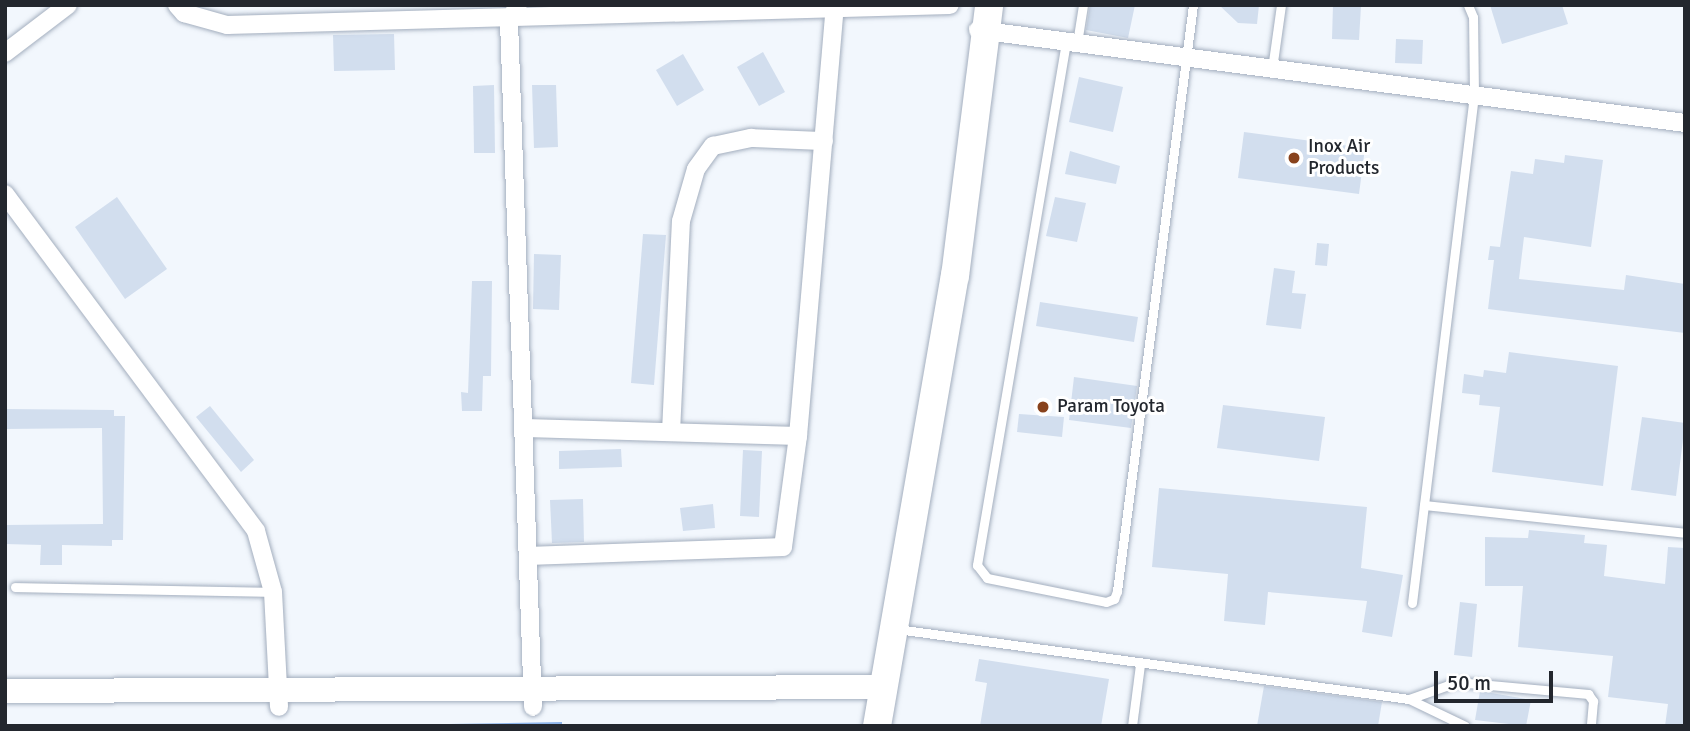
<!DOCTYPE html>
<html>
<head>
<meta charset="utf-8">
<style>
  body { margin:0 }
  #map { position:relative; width:1690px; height:731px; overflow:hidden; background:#f2f7fd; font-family:Signika,sans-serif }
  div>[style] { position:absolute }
  .forest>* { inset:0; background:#8db4ea }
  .building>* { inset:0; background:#d2deee }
  .roads { filter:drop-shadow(0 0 2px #a3aebe) drop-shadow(0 0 2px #a3aebe) }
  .lane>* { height:9px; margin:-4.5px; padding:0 4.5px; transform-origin:4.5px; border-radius:4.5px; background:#fff }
  .street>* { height:18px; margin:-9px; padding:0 9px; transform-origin:9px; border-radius:9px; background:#fff }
  .secondary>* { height:24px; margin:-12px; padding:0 12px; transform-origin:12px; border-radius:12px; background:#fff }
  .primary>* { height:28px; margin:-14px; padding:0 14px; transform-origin:14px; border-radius:14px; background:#fff }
  .dots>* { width:19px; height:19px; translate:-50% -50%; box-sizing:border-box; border:4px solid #fff; border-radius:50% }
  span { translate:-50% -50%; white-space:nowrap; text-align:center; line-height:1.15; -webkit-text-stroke:6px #fff; paint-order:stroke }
  .poi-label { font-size:19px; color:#23272e }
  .left { translate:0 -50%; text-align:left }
  .frame { position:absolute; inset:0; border:7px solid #23272e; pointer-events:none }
  .scale { position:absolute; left:1434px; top:671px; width:119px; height:32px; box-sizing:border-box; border:4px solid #23272e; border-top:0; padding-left:9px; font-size:21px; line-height:24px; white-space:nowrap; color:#23272e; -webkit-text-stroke:5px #fff; paint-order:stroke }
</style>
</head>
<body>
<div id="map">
  <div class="forest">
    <i style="clip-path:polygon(562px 722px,562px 726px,328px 726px)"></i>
  </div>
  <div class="building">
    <i style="clip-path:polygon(1090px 5px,1135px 5px,1128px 38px,1086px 30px)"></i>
    <i style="clip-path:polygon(1219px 5px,1259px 5px,1257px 24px,1238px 23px)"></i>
    <i style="clip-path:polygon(1333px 5px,1361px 6px,1359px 40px,1332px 39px)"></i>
    <i style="clip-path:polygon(1490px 5px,1562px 5px,1568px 24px,1502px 44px)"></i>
    <i style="clip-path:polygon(394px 34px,395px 70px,334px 71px,333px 35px)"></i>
    <i style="clip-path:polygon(1396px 39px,1423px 40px,1422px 64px,1395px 63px)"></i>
    <i style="clip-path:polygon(763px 52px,785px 92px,759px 106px,737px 67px)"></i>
    <i style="clip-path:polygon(683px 54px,704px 90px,677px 106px,656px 70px)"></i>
    <i style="clip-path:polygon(1079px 77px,1123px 87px,1113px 132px,1069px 122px)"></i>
    <i style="clip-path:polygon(494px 85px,495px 153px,474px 153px,473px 86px)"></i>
    <i style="clip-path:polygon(532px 85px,556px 85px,558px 147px,534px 148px)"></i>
    <i style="clip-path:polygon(1244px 132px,1365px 148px,1359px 194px,1238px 178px)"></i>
    <i style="clip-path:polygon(1070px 151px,1120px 166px,1116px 184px,1065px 174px)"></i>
    <i style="clip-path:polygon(1565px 155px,1603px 160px,1591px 247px,1524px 237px,1519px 279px,1624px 290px,1626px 275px,1685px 284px,1685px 333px,1488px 309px,1494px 260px,1488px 260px,1490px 246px,1500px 247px,1511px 171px,1533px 174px,1535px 159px,1564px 163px)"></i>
    <i style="clip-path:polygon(117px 197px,167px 269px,125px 299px,75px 227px)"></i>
    <i style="clip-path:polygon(1055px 197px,1086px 203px,1077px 242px,1046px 236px)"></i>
    <i style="clip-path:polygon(643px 234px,666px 235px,654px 385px,631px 383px)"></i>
    <i style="clip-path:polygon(1317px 243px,1329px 244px,1327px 266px,1315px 265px)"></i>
    <i style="clip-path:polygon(534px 254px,561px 255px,559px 310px,533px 309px)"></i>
    <i style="clip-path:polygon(1274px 268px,1295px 271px,1292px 293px,1306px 294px,1301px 329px,1266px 325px)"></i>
    <i style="clip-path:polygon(472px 281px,492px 281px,491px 376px,483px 376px,482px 411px,462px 411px,461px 392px,468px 393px)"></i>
    <i style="clip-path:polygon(1040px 302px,1138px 317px,1134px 342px,1036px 326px)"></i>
    <i style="clip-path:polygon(1509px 352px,1618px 366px,1603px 486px,1492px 472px,1500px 407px,1479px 405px,1480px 395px,1462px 393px,1464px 374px,1483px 377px,1484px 370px,1506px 373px)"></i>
    <i style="clip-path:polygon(1074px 377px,1137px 386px,1131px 428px,1069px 420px)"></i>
    <i style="clip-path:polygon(1223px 405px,1325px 417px,1319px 461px,1217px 448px)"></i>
    <i style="clip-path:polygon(210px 406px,254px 460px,241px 472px,196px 417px)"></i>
    <i style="clip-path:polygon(5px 409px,114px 410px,114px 416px,125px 416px,123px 540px,112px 540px,112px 546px,62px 545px,62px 565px,40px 565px,41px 545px,5px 544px,5px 525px,103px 524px,102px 428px,5px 429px)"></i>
    <i style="clip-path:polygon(1019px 414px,1064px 417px,1062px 437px,1017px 432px)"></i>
    <i style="clip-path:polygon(1642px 417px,1685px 423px,1676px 496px,1631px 490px)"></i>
    <i style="clip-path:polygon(621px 449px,622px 467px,559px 469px,559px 451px)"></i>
    <i style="clip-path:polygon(743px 450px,762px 451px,759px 517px,740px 516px)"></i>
    <i style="clip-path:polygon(1159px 488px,1367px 507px,1361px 568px,1403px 575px,1392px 637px,1362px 632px,1367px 601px,1268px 592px,1265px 625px,1224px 621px,1228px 574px,1152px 567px)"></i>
    <i style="clip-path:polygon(583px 499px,584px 542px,552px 543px,550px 500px)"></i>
    <i style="clip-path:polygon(713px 504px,715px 528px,683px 531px,680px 508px)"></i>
    <i style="clip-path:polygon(1529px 530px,1585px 535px,1584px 543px,1607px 545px,1604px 576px,1665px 584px,1668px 547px,1685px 548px,1685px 726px,1665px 726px,1668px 704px,1608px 697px,1613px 656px,1518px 647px,1523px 586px,1485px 586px,1485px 537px,1528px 538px)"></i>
    <i style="clip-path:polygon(1460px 602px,1477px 604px,1472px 657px,1454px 655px)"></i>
    <i style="clip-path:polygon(979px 659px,1109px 679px,1101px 726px,980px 726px,987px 683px,975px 681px)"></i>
    <i style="clip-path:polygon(1264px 686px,1382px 702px,1378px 726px,1257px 726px)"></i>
    <i style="clip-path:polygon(1480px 691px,1531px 700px,1526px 726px,1475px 720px)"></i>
  </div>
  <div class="roads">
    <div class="lane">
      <i style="left:1066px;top:42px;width:531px;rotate:99.66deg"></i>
      <i style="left:977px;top:565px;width:16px;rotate:52deg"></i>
      <i style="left:987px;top:578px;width:121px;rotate:11.4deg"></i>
      <i style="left:1106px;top:602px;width:9px;rotate:-21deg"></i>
      <i style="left:1114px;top:599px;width:9px;rotate:-69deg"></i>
      <i style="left:1117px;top:591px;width:591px;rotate:-82.61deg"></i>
      <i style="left:1077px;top:43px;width:38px;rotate:-81deg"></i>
      <i style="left:1272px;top:69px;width:65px;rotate:-82deg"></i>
      <i style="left:1424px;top:505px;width:262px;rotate:6.1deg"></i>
      <i style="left:15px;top:587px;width:258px;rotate:1.1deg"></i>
      <i style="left:1412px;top:603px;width:512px;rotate:-83.04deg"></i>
      <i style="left:1474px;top:95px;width:78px;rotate:-90.7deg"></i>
      <i style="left:1473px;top:17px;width:13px;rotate:-113deg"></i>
      <i style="left:897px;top:629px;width:517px;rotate:7.79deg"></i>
      <i style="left:1409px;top:699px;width:62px;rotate:25.7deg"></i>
      <i style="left:1409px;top:699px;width:51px;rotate:-19.5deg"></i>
      <i style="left:1457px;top:682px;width:132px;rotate:5.2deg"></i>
      <i style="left:1588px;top:694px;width:9px;rotate:54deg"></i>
      <i style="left:1593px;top:701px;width:25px;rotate:95deg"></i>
      <i style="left:1132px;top:726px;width:63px;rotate:-82.6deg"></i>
    </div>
    <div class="street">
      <i style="left:177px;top:5px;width:11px;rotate:49deg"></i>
      <i style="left:184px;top:13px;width:45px;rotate:15.6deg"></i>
      <i style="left:227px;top:25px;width:723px;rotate:-1.58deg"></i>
      <i style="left:518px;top:5px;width:18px;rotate:119deg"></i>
      <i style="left:509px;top:21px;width:686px;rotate:88deg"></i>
      <i style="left:978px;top:30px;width:713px;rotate:7.49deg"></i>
      <i style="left:5px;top:53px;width:79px;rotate:-37.3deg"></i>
      <i style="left:5px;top:194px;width:420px;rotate:53.3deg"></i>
      <i style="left:256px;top:531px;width:63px;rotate:74.4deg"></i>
      <i style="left:273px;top:592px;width:115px;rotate:87deg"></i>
      <i style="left:526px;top:428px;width:272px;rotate:1.7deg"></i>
      <i style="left:671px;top:432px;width:211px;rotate:-87.3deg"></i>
      <i style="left:681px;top:221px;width:54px;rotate:-73.9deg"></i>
      <i style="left:696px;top:169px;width:29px;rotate:-54deg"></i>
      <i style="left:713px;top:146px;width:39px;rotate:-12deg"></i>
      <i style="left:751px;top:138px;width:73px;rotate:2.4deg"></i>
      <i style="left:529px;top:556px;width:254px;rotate:-2deg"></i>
      <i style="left:783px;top:547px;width:112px;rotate:-82.3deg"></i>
      <i style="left:798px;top:436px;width:433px;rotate:-85.1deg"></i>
    </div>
    <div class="secondary">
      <i style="left:5px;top:691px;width:879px;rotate:-0.26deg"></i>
    </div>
    <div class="primary">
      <i style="left:877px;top:726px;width:457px;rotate:-80.2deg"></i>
      <i style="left:955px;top:276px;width:273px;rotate:-82.8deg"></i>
    </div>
  </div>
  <div class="dots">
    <i style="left:1294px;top:158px;background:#88421c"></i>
    <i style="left:1043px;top:407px;background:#88421c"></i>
  </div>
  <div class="poi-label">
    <span class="left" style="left:1308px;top:158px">Inox Air<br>Products</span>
    <span class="left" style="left:1057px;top:407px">Param Toyota</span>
  </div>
  <div class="frame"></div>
  <div class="scale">50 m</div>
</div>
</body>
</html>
